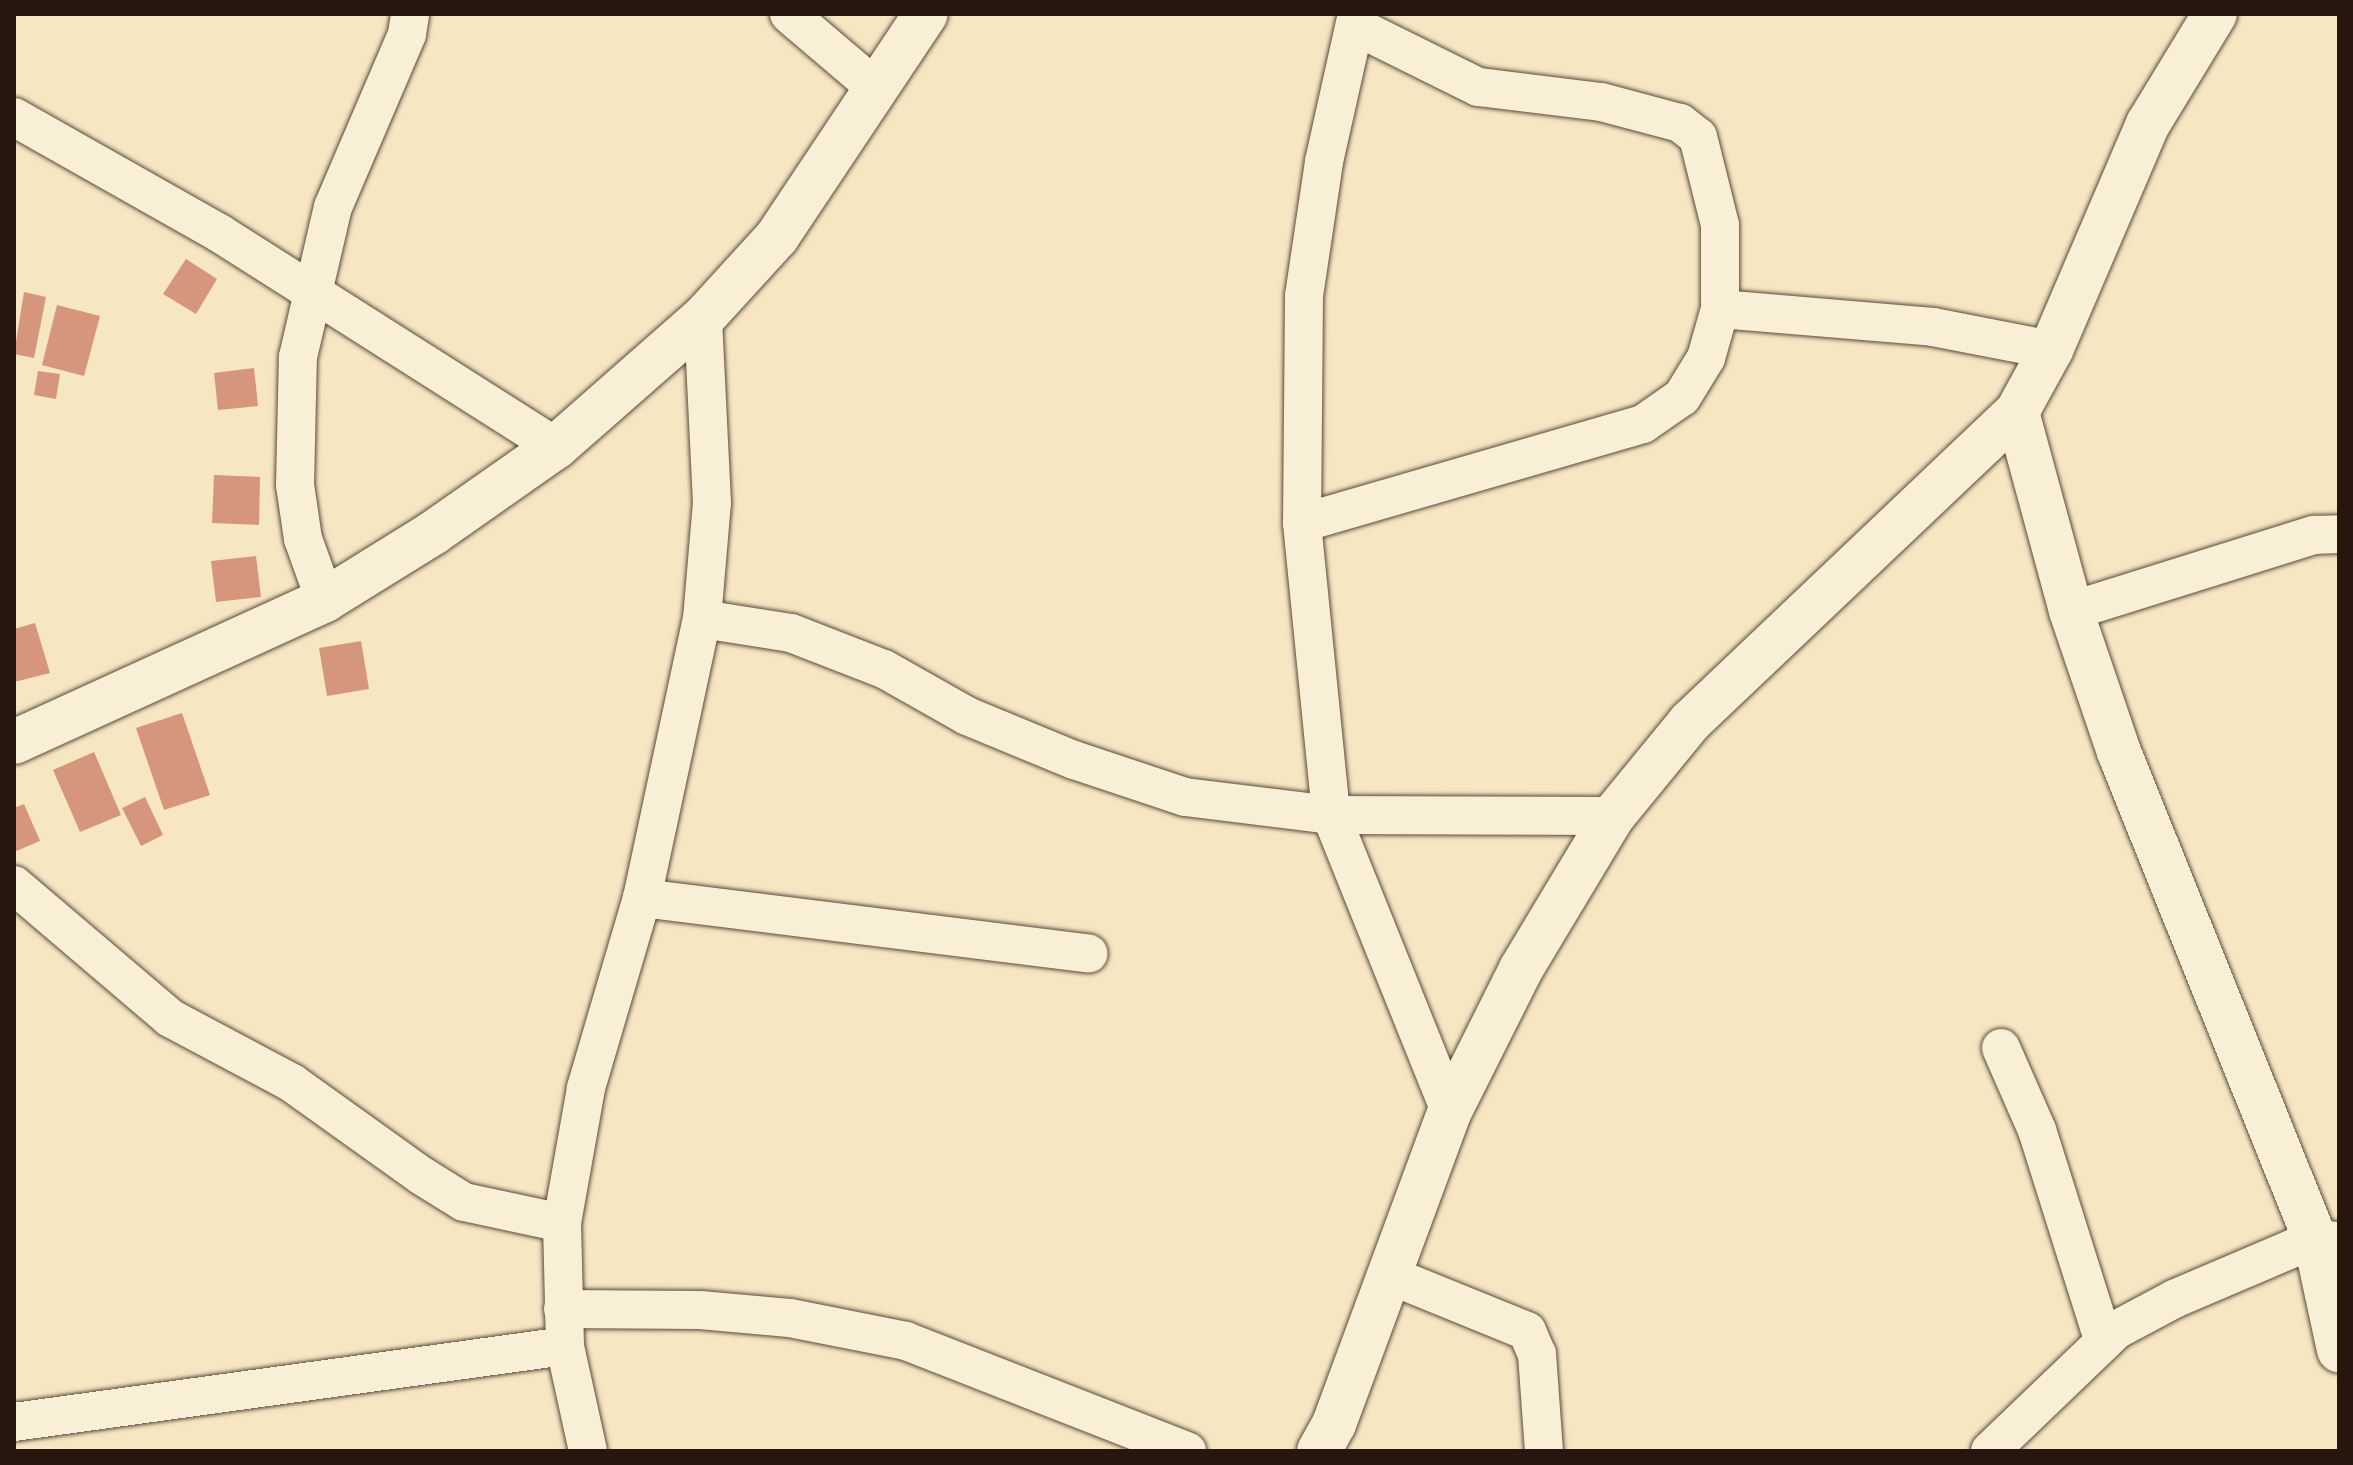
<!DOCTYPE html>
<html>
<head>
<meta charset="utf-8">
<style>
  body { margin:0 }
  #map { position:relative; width:2353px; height:1465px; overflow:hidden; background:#f6e6c2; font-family:Vollkorn,serif }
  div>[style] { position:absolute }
  .building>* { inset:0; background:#d6967b }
  .roads { filter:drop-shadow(0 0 2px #5a4a3b) drop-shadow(0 0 2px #5a4a3b) }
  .street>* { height:38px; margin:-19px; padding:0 19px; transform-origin:19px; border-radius:19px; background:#f9efd7 }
  .secondary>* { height:44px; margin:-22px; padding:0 22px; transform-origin:22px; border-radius:22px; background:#f9efd7 }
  span { translate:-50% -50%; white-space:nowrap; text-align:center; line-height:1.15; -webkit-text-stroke:8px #f9efd7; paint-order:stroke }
  .frame { position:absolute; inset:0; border:16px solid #26160e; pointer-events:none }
</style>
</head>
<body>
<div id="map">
  <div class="building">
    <i style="clip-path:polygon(186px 259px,217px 279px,196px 314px,163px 294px)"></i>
    <i style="clip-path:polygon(24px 292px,46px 297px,34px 358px,14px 354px)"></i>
    <i style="clip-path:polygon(57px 305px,100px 316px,84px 376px,42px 365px)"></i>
    <i style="clip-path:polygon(254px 368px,258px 406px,218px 410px,214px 373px)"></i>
    <i style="clip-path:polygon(38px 371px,60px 374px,56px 399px,34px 395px)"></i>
    <i style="clip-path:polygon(214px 475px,260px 477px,259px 525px,212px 523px)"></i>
    <i style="clip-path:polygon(256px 556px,261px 597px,216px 602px,211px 561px)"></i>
    <i style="clip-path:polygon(35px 623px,50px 673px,14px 682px,14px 629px)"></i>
    <i style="clip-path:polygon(361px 641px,369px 689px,327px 696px,319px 648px)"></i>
    <i style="clip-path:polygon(182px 713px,210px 795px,164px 810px,136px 728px)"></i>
    <i style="clip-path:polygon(94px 752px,121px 815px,80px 832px,53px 770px)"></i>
    <i style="clip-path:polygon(145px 797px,163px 835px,141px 846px,122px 808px)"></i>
    <i style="clip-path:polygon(24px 804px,40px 841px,14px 852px,14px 808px)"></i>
  </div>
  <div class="roads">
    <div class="street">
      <i style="left:789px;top:14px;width:114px;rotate:40.4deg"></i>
      <i style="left:1357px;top:14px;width:152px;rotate:102.6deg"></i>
      <i style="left:1324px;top:162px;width:135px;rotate:98.5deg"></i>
      <i style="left:1304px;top:296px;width:227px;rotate:90.5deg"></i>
      <i style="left:1302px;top:523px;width:293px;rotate:84.3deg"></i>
      <i style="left:1331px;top:815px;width:319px;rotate:68.1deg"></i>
      <i style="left:14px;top:117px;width:236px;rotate:29.5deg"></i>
      <i style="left:219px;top:233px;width:399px;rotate:32.4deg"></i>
      <i style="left:1720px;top:309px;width:214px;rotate:4.8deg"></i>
      <i style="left:1933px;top:327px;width:120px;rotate:11deg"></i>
      <i style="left:1302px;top:523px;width:355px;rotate:-16.2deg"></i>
      <i style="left:1643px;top:424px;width:47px;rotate:-34.7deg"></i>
      <i style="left:1682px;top:397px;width:46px;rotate:-58.4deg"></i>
      <i style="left:1706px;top:358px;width:51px;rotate:-74.1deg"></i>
      <i style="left:1720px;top:309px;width:84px;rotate:-90deg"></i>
      <i style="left:1720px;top:225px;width:91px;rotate:-104deg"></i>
      <i style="left:1698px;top:137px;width:23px;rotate:-142deg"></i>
      <i style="left:1680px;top:123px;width:82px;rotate:-165.1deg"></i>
      <i style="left:1601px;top:102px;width:124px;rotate:-173deg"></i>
      <i style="left:1478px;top:87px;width:135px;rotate:-153.6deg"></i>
      <i style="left:325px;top:600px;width:65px;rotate:-109.8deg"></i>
      <i style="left:303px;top:539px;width:55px;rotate:-98.4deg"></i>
      <i style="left:295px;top:485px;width:128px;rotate:-88.7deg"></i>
      <i style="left:298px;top:357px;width:154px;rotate:-76.9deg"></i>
      <i style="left:333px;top:207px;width:188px;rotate:-66.8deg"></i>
      <i style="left:407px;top:34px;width:20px;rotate:-81deg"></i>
      <i style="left:2071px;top:611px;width:255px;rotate:-17.4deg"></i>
      <i style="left:2314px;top:535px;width:25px;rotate:-2deg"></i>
      <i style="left:702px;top:619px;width:90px;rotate:8.9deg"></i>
      <i style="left:791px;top:633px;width:100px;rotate:21.2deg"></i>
      <i style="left:884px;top:669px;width:95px;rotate:29.5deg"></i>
      <i style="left:967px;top:716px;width:116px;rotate:22.4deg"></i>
      <i style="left:1074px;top:760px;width:117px;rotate:18.4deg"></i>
      <i style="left:1185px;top:797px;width:147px;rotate:7deg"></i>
      <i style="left:1331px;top:815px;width:282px;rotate:0.2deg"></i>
      <i style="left:14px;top:885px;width:205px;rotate:40.4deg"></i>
      <i style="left:170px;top:1018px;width:138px;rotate:28deg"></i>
      <i style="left:292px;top:1083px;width:160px;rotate:35.6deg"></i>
      <i style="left:422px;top:1176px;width:49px;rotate:31.8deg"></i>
      <i style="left:464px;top:1202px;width:100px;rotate:12.1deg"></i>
      <i style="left:642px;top:898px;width:450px;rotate:7.1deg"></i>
      <i style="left:2001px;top:1048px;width:90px;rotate:66.3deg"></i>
      <i style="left:2037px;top:1130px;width:222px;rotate:72.5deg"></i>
      <i style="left:1389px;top:1275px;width:149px;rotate:22.1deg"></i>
      <i style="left:1527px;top:1331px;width:25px;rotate:67deg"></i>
      <i style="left:1537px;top:1354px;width:97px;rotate:85.9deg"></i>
      <i style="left:563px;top:1309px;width:137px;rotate:0.4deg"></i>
      <i style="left:700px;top:1310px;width:90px;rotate:5.1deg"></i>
      <i style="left:790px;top:1318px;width:118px;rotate:11.2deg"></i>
      <i style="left:906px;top:1341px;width:302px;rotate:21.4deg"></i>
      <i style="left:14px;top:1422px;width:556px;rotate:-7.85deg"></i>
      <i style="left:588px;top:1451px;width:107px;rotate:-102.4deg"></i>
      <i style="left:565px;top:1346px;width:123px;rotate:-91.4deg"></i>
      <i style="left:562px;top:1223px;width:137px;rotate:-79.9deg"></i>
      <i style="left:586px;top:1088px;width:198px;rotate:-73.6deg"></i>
      <i style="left:642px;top:898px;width:285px;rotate:-77.9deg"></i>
      <i style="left:702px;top:619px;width:116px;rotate:-85.1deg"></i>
      <i style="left:712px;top:503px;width:185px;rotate:-92.8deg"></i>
      <i style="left:1990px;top:1451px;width:175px;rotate:-43.8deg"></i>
      <i style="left:2116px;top:1330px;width:66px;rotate:-28.1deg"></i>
      <i style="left:2174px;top:1299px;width:153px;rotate:-23.1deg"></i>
      <i style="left:2315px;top:1239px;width:24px;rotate:5deg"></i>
    </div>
    <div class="secondary">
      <i style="left:2017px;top:412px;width:206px;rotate:74.8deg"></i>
      <i style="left:2071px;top:611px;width:149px;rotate:71.2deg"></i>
      <i style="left:2119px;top:752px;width:525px;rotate:68.08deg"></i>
      <i style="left:2315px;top:1239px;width:114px;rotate:77.8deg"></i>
      <i style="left:14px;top:742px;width:342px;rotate:-24.5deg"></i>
      <i style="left:325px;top:600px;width:127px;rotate:-31.8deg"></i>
      <i style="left:433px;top:533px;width:150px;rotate:-35deg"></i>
      <i style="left:556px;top:447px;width:196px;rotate:-41.3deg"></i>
      <i style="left:703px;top:318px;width:110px;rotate:-47.6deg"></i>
      <i style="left:777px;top:237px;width:268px;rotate:-56.3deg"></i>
      <i style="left:1319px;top:1451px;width:31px;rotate:-61deg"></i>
      <i style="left:1334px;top:1424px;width:334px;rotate:-69.7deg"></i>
      <i style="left:1450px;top:1111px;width:159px;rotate:-63.4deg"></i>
      <i style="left:1521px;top:969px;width:179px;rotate:-59deg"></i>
      <i style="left:1613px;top:816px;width:122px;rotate:-50.7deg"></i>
      <i style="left:1690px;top:722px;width:451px;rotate:-43.5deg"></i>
      <i style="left:2017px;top:412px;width:71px;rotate:-61.3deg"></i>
      <i style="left:2051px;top:350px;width:246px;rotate:-66.8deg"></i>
      <i style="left:2148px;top:124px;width:129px;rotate:-58.7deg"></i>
    </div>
  </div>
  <div class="frame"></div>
</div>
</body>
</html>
